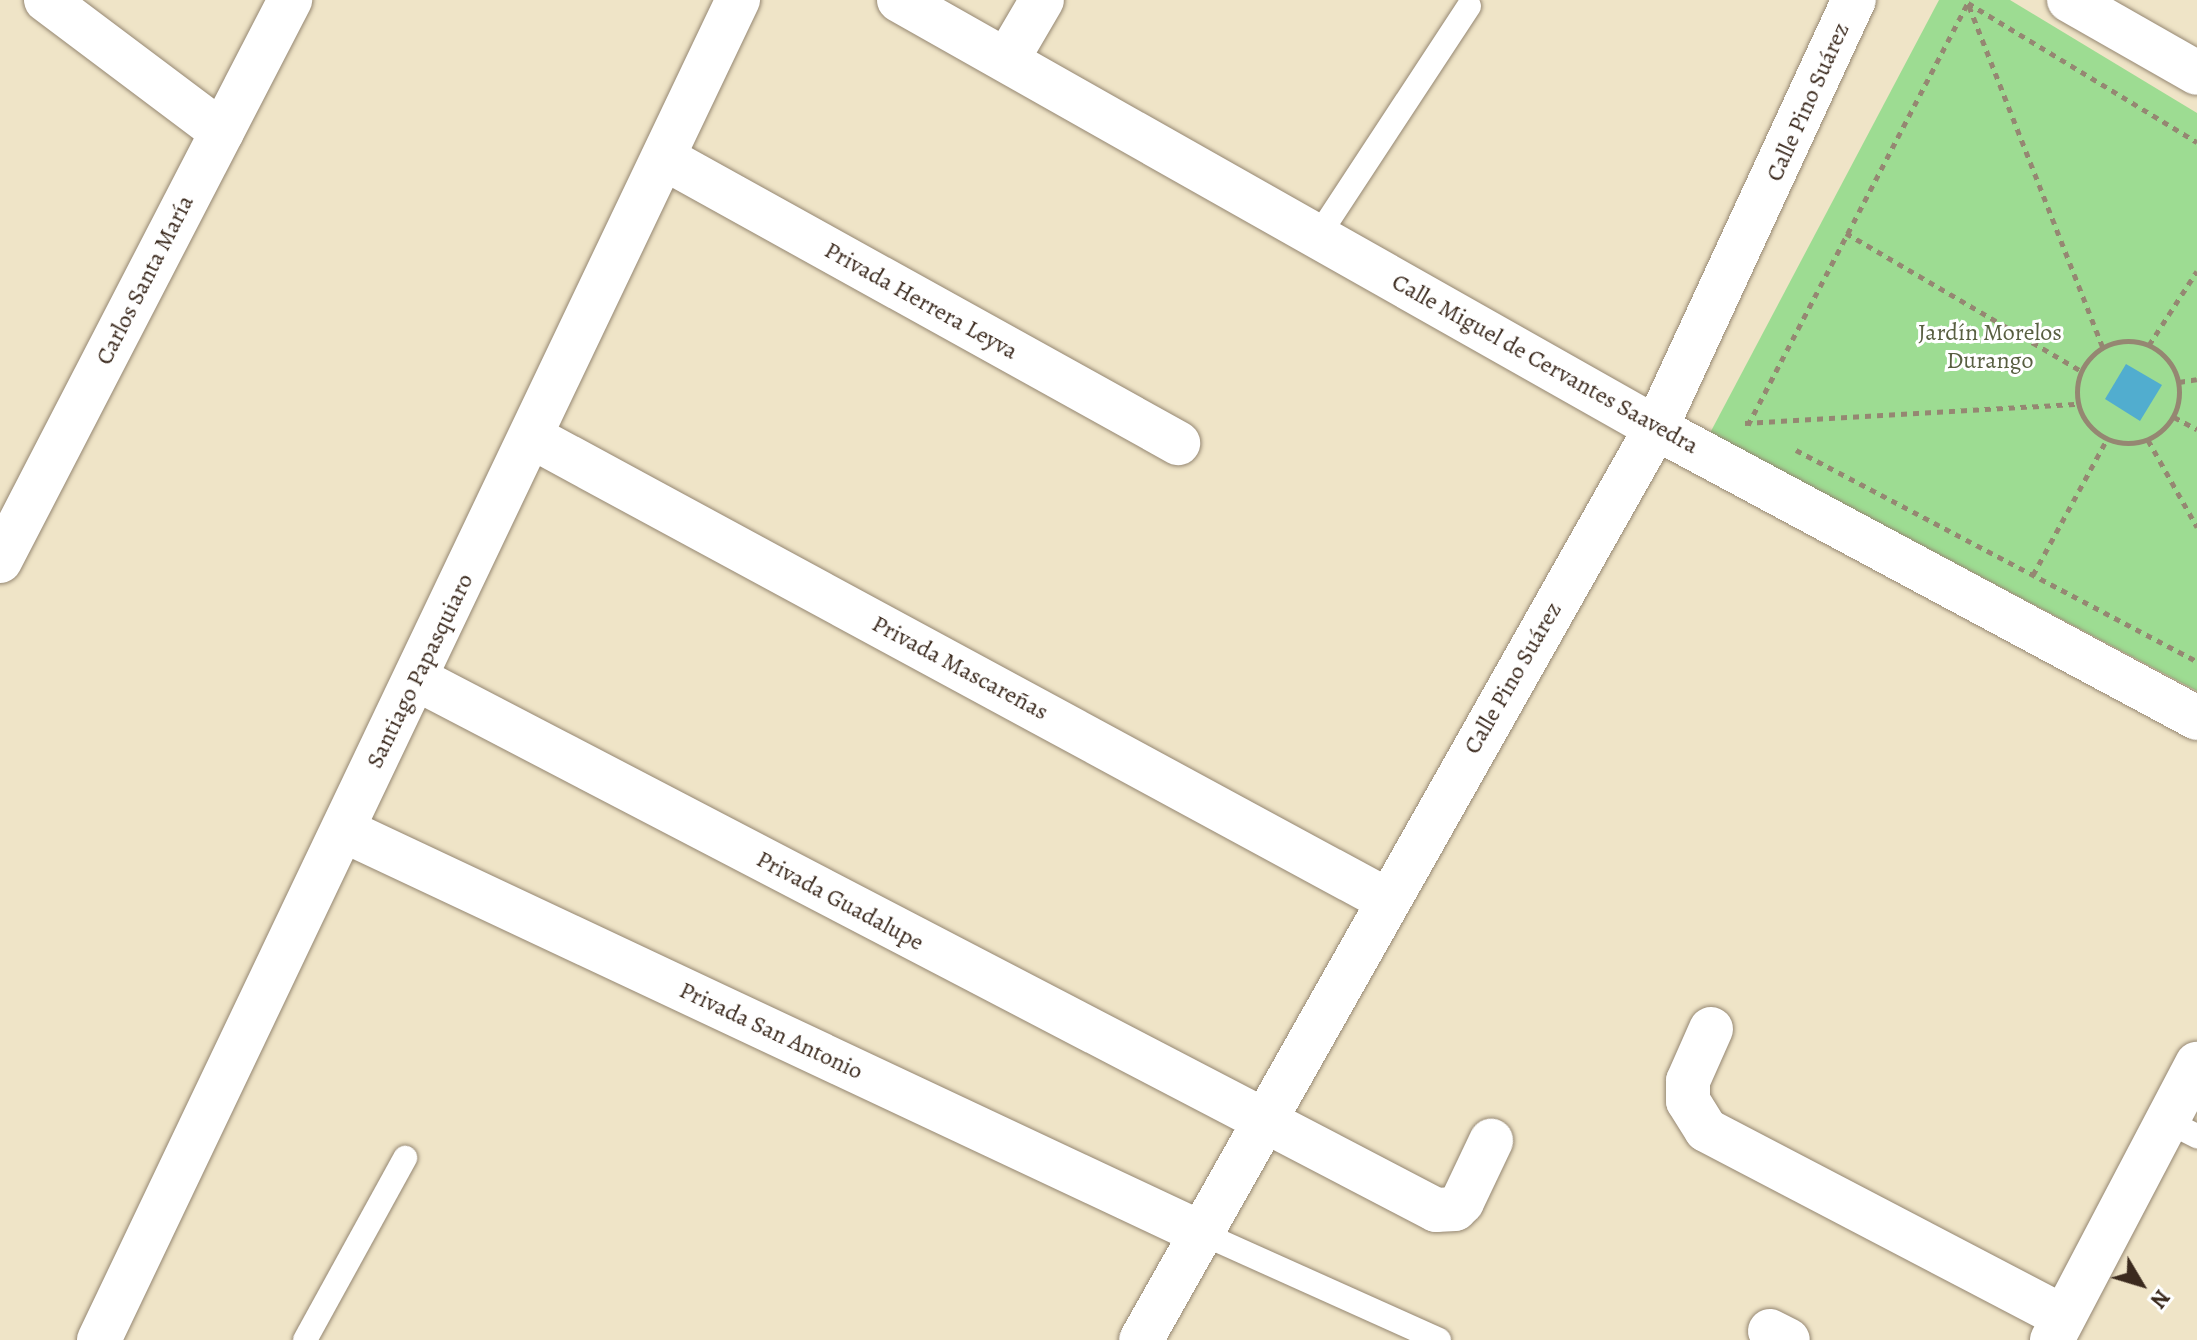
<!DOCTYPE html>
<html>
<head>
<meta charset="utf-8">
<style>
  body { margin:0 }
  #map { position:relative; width:2197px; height:1340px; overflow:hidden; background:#efe4c7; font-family:Alegreya,serif }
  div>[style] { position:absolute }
  .green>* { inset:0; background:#9ddc92 }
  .water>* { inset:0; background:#51adcf }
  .path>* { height:5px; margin-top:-2.5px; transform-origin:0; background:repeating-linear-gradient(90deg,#958772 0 6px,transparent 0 12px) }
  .path>.ring { margin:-2.5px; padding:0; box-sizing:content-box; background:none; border:5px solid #958772; border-radius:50% }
  .roads { filter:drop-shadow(0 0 2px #958772) drop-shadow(0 0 2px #958772) }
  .service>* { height:24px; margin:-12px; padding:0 12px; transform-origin:12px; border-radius:12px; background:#fff }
  .minor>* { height:44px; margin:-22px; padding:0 22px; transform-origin:22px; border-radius:22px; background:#fff }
  .tertiary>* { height:44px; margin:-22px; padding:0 22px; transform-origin:22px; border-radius:22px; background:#fff }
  span { translate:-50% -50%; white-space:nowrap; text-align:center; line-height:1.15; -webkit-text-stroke:6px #fff; paint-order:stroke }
  .street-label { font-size:24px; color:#3b2a1e }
  .park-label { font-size:24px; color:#585f41 }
  .north { position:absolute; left:2101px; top:1244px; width:80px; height:80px; -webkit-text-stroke:6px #fff; paint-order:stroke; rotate:128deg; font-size:22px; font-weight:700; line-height:32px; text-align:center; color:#3b2a1e }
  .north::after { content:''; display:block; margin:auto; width:28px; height:36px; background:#3b2a1e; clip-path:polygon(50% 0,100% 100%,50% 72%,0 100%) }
</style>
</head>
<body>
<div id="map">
  <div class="green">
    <i style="clip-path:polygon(1939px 0,2010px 0,2197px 113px,2197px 691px,1710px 433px)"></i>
  </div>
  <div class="water">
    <i style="clip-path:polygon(2126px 364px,2162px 385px,2140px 421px,2105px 399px)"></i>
  </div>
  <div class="path">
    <i style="left:1969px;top:6px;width:367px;rotate:68.6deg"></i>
    <i style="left:1846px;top:233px;width:273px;rotate:30.4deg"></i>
    <i class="ring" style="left:2077px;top:341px;width:97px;height:97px"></i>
    <i style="left:2149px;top:345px;width:88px;rotate:-57deg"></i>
    <i style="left:2179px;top:382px;width:18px;rotate:-9deg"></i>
    <i style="left:2174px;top:417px;width:26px;rotate:28deg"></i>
    <i style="left:1745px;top:423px;width:334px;rotate:-3.3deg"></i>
    <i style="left:1748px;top:425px;width:476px;rotate:-62.5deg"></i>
    <i style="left:1968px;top:3px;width:268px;rotate:31.3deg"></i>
    <i style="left:2148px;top:440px;width:100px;rotate:60.6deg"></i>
    <i style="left:1796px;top:450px;width:453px;rotate:27.8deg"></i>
    <i style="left:2033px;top:575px;width:155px;rotate:-61.4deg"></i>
  </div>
  <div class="roads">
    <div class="service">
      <i style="left:1318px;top:236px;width:275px;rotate:-56.7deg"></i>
      <i style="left:2167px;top:1121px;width:34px;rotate:27deg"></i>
      <i style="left:1199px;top:1232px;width:263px;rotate:24.2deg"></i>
      <i style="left:305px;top:1340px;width:208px;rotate:-61.2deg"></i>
    </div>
    <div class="minor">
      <i style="left:46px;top:0;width:220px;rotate:36.9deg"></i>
      <i style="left:899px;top:0;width:870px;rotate:29.48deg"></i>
      <i style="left:1656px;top:428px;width:614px;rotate:28.19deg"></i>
      <i style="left:2069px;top:0;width:147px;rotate:29.7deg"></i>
      <i style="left:1008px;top:58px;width:67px;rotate:-59.6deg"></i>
      <i style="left:664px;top:158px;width:588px;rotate:29.01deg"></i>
      <i style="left:532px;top:437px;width:972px;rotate:28.44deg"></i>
      <i style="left:0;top:561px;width:632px;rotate:-62.66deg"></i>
      <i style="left:417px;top:679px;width:1149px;rotate:27.52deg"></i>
      <i style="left:1436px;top:1210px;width:19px;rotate:-3deg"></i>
      <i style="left:1455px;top:1209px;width:10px;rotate:-45deg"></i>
      <i style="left:1462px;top:1202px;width:68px;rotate:-64.6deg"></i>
      <i style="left:343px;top:830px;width:946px;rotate:25.16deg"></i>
      <i style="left:1711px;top:1029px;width:57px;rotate:113.9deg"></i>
      <i style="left:1688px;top:1081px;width:20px;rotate:90deg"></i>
      <i style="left:1688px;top:1101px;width:34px;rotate:58deg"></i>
      <i style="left:1706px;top:1130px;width:403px;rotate:27.6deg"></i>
      <i style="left:1770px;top:1331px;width:20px;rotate:27deg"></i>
      <i style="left:99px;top:1340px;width:1485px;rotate:-64.51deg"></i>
    </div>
    <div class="tertiary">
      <i style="left:1141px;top:1340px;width:1047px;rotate:-60.55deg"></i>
      <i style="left:1656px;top:428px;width:472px;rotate:-65.2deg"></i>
      <i style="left:2052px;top:1340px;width:312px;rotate:-62.3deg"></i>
    </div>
  </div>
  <div class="street-label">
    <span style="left:1808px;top:102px;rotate:-66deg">Calle Pino Suárez</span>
    <span style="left:145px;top:280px;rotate:-63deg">Carlos Santa María</span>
    <span style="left:921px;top:301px;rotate:29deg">Privada Herrera Leyva</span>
    <span style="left:1545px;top:364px;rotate:29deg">Calle Miguel de Cervantes Saavedra</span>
    <span style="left:960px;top:668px;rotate:28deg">Privada Mascareñas</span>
    <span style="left:420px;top:671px;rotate:-64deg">Santiago Papasquiaro</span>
    <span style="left:1513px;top:678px;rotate:-60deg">Calle Pino Suárez</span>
    <span style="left:840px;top:901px;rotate:28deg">Privada Guadalupe</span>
    <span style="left:771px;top:1031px;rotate:25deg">Privada San Antonio</span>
  </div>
  <div class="park-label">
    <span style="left:1990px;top:347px">Jardín Morelos<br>Durango</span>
  </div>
  <div class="north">N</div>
</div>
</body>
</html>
